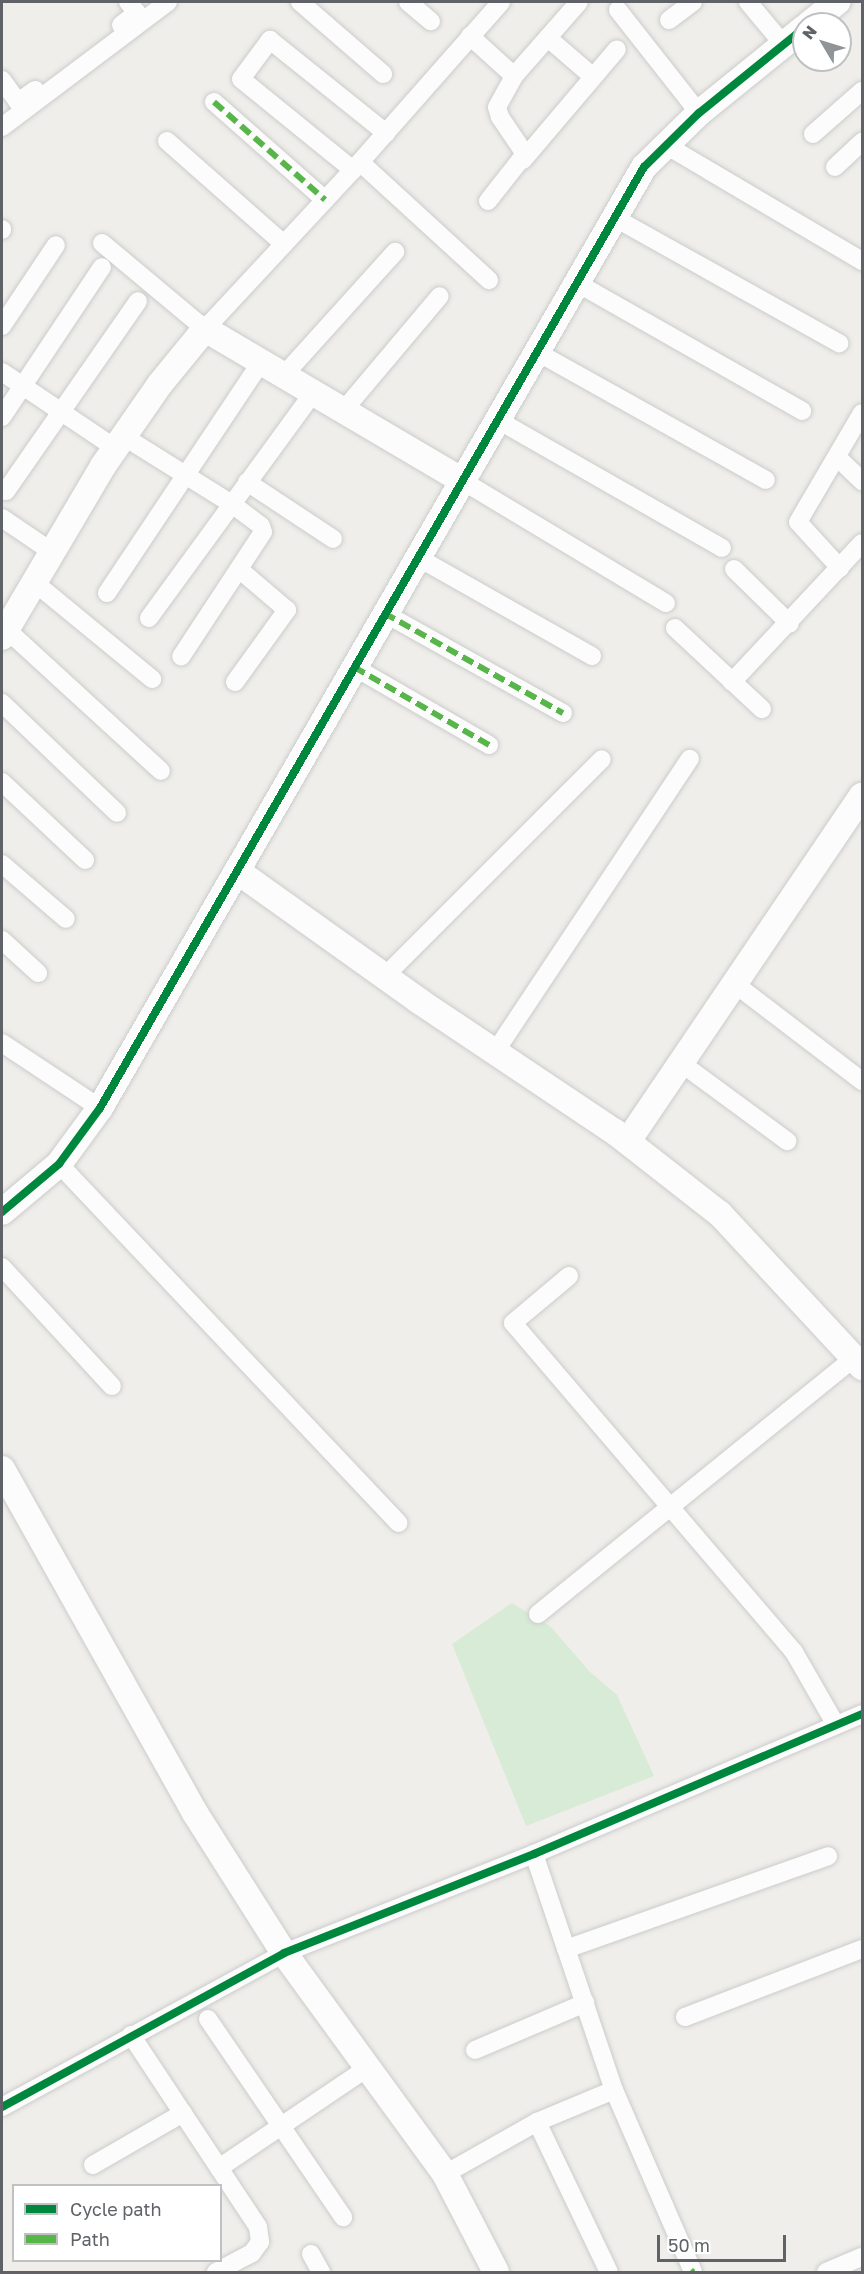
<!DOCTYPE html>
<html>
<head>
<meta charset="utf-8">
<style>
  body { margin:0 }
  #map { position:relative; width:864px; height:2274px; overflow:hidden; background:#efeeea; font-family:"Golos Text",sans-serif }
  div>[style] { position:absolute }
  .green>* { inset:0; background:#d8ebd6 }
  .roads { filter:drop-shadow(0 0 2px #cbcccc) drop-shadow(0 0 2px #cbcccc) }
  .street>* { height:18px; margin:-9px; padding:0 9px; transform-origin:9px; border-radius:9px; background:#fdfcfc }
  .secondary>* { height:26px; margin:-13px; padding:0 13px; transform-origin:13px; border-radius:13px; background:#fdfcfc }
  .quiet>* { height:6px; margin-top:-3px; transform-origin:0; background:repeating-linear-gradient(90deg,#58b549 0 12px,transparent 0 18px) }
  .cycleway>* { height:8px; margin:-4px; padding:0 4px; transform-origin:4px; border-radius:4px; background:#00873e }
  span { translate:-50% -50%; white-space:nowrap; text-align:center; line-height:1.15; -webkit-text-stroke:6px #fff; paint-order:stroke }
  .frame { position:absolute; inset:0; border:3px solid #5f6368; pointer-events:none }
  .legend { position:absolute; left:12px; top:2184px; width:210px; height:78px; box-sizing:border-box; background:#fff; border:2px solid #bfc1c3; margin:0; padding:8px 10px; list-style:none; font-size:18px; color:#5f6368 }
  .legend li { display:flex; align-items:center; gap:12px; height:30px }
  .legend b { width:30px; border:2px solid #bfc1c3 }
  .north { position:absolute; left:792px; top:12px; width:60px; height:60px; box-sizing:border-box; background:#fff; border:2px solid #bfc1c3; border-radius:50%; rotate:308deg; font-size:16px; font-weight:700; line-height:24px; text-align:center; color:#5f6368 }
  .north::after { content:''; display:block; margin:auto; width:21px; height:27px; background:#919496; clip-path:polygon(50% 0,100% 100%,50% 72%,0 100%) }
  .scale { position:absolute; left:657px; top:2235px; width:129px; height:27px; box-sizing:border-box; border:3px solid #5f6368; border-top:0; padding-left:8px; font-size:18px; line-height:21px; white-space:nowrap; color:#5f6368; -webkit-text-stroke:4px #fff; paint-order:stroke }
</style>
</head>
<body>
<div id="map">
  <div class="green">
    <i style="clip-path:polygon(512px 1603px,550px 1626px,590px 1672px,617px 1695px,654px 1776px,526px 1826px,452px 1644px)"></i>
  </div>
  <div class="roads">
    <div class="street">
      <i style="left:300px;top:2px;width:110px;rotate:40.9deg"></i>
      <i style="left:408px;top:2px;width:30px;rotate:40deg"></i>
      <i style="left:748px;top:2px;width:56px;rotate:50.1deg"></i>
      <i style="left:618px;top:10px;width:131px;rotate:51.8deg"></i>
      <i style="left:669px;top:20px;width:30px;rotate:-37deg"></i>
      <i style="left:121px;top:25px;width:20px;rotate:-37deg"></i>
      <i style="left:137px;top:13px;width:14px;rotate:-129deg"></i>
      <i style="left:470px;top:36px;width:59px;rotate:42.3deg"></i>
      <i style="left:514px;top:76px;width:98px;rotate:-48.7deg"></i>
      <i style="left:548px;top:38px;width:58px;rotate:40.8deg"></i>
      <i style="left:2px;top:80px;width:27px;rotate:54deg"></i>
      <i style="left:18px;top:102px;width:21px;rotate:-35deg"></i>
      <i style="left:214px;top:102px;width:148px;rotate:41.4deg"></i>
      <i style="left:2px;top:127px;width:208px;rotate:-37deg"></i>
      <i style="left:813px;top:134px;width:65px;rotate:-41.3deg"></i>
      <i style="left:167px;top:141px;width:156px;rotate:41.4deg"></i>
      <i style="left:664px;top:144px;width:230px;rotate:30.6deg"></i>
      <i style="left:523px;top:160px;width:145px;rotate:-49.7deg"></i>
      <i style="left:360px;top:162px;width:175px;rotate:42.5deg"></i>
      <i style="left:835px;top:167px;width:37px;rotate:-43deg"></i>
      <i style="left:353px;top:170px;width:144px;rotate:-140.9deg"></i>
      <i style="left:241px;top:79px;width:49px;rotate:-53.4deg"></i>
      <i style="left:270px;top:40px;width:149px;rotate:38.7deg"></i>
      <i style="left:488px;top:201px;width:60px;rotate:-51.8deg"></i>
      <i style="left:525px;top:154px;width:45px;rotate:-124deg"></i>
      <i style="left:500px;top:117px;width:10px;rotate:-107deg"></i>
      <i style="left:497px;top:107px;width:35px;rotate:-61deg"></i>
      <i style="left:615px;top:218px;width:257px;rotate:29.2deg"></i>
      <i style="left:2px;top:230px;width:1px;rotate:-90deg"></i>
      <i style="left:102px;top:243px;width:134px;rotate:39.9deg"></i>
      <i style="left:205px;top:329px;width:217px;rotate:-47.1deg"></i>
      <i style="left:353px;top:170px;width:224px;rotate:-48.6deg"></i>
      <i style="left:577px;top:283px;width:259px;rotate:29.6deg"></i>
      <i style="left:2px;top:326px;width:97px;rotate:-56.3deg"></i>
      <i style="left:537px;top:352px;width:262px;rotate:29.2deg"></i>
      <i style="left:2px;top:372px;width:136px;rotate:33.9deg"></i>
      <i style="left:284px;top:375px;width:166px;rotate:-47.9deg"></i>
      <i style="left:343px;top:411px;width:150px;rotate:-49.9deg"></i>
      <i style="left:2px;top:417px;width:180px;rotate:-56.3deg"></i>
      <i style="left:496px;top:419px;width:260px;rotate:29.7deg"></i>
      <i style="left:123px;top:436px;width:128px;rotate:32deg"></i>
      <i style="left:232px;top:504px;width:36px;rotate:37deg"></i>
      <i style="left:261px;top:526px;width:6px;rotate:72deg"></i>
      <i style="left:263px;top:532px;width:149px;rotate:123.3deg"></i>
      <i style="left:837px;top:457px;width:35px;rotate:44deg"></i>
      <i style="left:461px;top:480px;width:239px;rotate:31deg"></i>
      <i style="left:247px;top:482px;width:103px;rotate:33.5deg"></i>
      <i style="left:6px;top:491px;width:231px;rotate:-55.2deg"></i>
      <i style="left:2px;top:518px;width:60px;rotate:34.2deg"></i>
      <i style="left:417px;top:557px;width:201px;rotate:29.5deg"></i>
      <i style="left:840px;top:568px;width:62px;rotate:-132.4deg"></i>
      <i style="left:798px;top:522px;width:126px;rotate:-59.6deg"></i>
      <i style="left:734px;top:569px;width:78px;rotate:44.5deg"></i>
      <i style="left:34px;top:582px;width:153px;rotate:39.4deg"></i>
      <i style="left:107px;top:593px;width:278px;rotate:-56.3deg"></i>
      <i style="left:384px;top:613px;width:205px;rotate:29.2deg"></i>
      <i style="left:149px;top:618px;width:278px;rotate:-53.9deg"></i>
      <i style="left:675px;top:628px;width:119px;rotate:43deg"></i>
      <i style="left:6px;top:629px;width:210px;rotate:42.5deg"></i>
      <i style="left:354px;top:667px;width:156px;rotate:30deg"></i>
      <i style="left:235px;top:682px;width:89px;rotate:-54.2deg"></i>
      <i style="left:287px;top:610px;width:62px;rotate:-139.6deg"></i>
      <i style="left:732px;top:682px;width:190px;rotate:-46.9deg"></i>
      <i style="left:2px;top:703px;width:159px;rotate:43.7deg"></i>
      <i style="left:2px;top:782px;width:114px;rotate:43.2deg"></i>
      <i style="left:2px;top:864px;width:84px;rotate:40.7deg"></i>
      <i style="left:2px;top:940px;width:49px;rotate:42.5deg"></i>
      <i style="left:386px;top:975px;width:305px;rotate:-45deg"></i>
      <i style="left:735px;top:984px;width:160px;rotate:37.4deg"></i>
      <i style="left:2px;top:1043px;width:118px;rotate:33.6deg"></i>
      <i style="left:495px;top:1052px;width:352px;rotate:-56.4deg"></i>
      <i style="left:681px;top:1063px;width:132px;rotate:36.3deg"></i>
      <i style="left:59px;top:1164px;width:494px;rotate:46.6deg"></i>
      <i style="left:2px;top:1267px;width:162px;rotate:47.3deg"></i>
      <i style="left:569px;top:1276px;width:73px;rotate:140deg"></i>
      <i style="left:513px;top:1323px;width:433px;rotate:49.5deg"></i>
      <i style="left:794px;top:1652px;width:84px;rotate:60.1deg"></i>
      <i style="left:538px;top:1614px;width:407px;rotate:-39deg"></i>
      <i style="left:534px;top:1854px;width:249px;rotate:71.3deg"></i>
      <i style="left:614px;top:2090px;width:198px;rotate:66.5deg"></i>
      <i style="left:566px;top:1949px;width:278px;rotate:-19.5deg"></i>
      <i style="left:685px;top:2017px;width:190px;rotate:-21deg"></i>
      <i style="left:208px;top:2019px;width:240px;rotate:55.7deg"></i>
      <i style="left:131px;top:2035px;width:230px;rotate:56.5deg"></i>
      <i style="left:258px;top:2227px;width:15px;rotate:82deg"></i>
      <i style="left:260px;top:2242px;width:14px;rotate:126deg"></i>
      <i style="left:252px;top:2253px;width:41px;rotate:152.2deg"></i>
      <i style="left:475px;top:2050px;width:120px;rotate:-23.1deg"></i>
      <i style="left:2px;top:2107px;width:321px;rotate:-28.6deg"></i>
      <i style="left:284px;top:1953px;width:269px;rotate:-21.6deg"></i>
      <i style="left:534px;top:1854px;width:357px;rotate:-23.1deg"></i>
      <i style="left:537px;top:2122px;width:166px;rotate:64.4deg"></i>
      <i style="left:93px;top:2165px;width:104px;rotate:-30deg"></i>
      <i style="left:219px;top:2168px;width:179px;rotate:-34deg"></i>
      <i style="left:445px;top:2174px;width:106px;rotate:-29.5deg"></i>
      <i style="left:537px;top:2122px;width:83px;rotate:-22.6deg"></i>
      <i style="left:311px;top:2254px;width:21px;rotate:61deg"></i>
      <i style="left:826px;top:2272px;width:39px;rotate:-23deg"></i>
    </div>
    <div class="secondary">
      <i style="left:809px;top:24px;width:36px;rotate:-38deg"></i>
      <i style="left:2px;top:637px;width:199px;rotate:-59.4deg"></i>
      <i style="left:103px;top:466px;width:100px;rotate:-55.2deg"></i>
      <i style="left:160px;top:384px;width:71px;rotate:-50.7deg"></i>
      <i style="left:205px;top:329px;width:297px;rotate:30.5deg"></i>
      <i style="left:237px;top:871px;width:224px;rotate:35.5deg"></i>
      <i style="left:419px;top:1001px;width:236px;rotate:33.8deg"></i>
      <i style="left:615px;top:1132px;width:133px;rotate:38deg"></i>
      <i style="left:720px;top:1214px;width:209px;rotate:47.1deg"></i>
      <i style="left:628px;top:1141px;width:417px;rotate:-55.9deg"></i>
      <i style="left:2px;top:1212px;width:75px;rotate:-40.1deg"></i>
      <i style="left:59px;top:1164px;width:69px;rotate:-53.8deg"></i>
      <i style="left:100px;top:1108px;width:1087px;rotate:-59.97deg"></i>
      <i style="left:644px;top:167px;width:77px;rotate:-44.5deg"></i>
      <i style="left:699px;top:113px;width:135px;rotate:-39deg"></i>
      <i style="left:2px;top:1469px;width:394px;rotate:60.7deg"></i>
      <i style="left:195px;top:1813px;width:166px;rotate:57.6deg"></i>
      <i style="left:284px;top:1953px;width:273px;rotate:53.9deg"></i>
      <i style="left:445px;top:2174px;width:110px;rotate:62.5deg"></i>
    </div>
  </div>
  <div class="quiet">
    <i style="left:214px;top:102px;width:148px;rotate:41.4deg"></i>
    <i style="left:384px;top:613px;width:205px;rotate:29.2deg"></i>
    <i style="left:354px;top:667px;width:156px;rotate:30deg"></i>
    <i style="left:691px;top:2270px;width:3px;rotate:45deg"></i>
  </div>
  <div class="cycleway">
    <i style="left:2px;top:1212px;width:75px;rotate:-40.1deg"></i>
    <i style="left:59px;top:1164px;width:69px;rotate:-53.8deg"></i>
    <i style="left:100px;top:1108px;width:1087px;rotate:-59.97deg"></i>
    <i style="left:644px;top:167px;width:77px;rotate:-44.5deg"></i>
    <i style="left:699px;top:113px;width:135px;rotate:-39deg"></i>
    <i style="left:2px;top:2107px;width:321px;rotate:-28.6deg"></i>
    <i style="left:284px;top:1953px;width:269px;rotate:-21.6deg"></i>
    <i style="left:534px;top:1854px;width:357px;rotate:-23.1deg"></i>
  </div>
  <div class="frame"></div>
  <ul class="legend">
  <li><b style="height:8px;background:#00873e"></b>Cycle path</li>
  <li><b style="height:8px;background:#58b549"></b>Path</li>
  </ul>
  <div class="north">N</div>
  <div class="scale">50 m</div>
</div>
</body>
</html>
